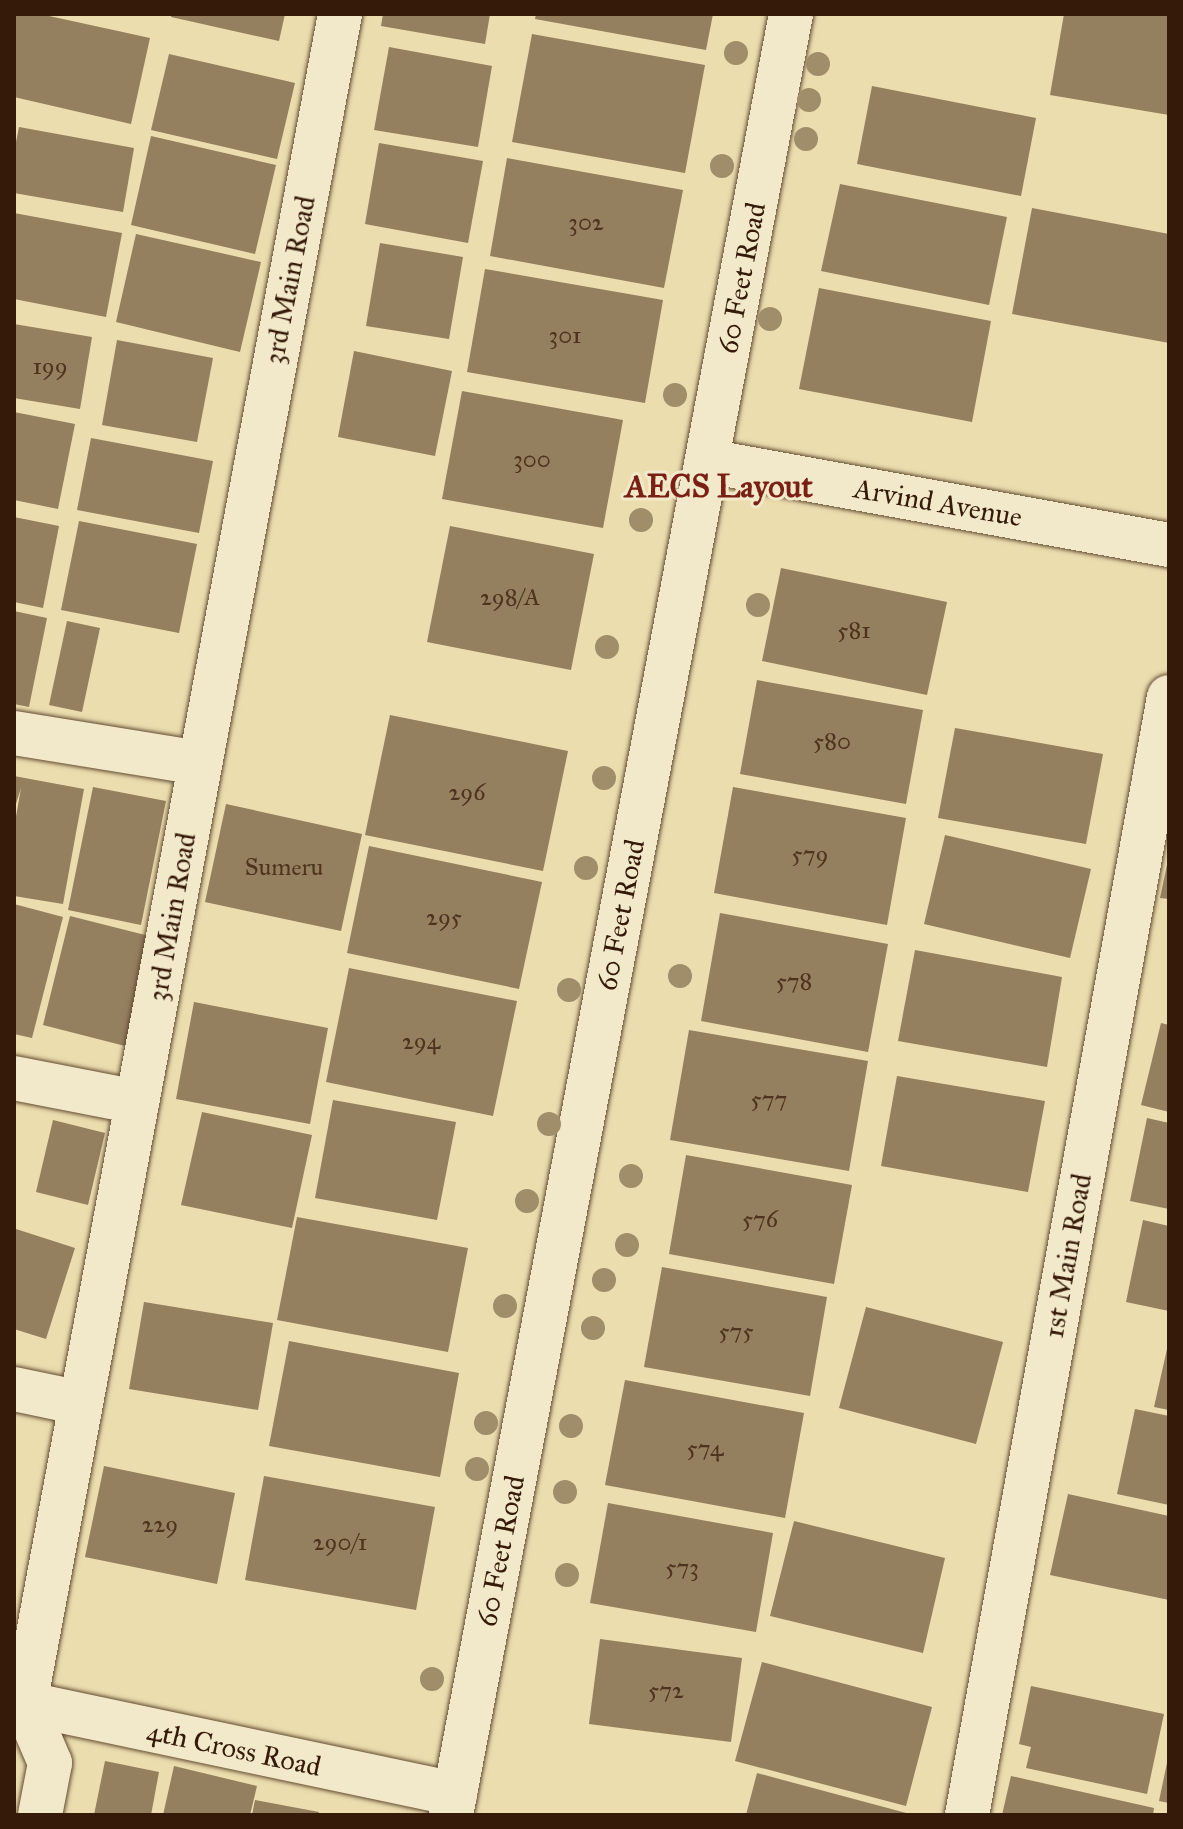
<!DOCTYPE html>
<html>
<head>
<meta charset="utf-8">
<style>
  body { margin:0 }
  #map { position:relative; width:1183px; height:1829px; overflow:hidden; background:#ebddae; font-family:"IM FELL Great Primer",serif }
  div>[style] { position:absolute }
  .building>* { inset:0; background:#947f5f }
  .roads { filter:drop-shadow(0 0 2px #634b32) drop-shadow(0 0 2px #634b32) }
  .minor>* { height:44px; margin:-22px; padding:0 22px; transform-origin:22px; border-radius:22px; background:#f2e9ca }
  .trees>* { width:24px; height:24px; margin:-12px; border-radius:50%; background:#a08d6a }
  span { translate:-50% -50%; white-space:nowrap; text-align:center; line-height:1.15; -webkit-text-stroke:6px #f2e9ca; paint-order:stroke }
  .number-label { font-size:24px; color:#4e331e }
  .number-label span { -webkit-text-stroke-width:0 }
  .street-label { font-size:28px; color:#361a09 }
  .quarter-label { font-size:32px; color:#7a1f14; font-weight:700 }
  .frame { position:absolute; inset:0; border:16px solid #361a09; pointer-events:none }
</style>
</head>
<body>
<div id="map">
  <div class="building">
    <i style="clip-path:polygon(16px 14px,40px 14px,150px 38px,131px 124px,14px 97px)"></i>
    <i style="clip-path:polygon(172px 14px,285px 14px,279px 41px,171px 17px)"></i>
    <i style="clip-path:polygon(383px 14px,490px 14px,485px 44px,381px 26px)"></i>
    <i style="clip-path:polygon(536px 14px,713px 14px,706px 50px,535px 19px)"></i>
    <i style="clip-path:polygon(1064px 14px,1169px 15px,1169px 115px,1050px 95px)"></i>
    <i style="clip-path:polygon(532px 34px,705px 65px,685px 173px,512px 142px)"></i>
    <i style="clip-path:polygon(389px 47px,492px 66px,478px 147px,374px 130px)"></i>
    <i style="clip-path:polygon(169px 54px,295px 83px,277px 159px,151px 130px)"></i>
    <i style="clip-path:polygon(872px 86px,1036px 118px,1021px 196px,857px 164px)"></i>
    <i style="clip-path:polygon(19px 127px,134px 148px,123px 212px,14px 193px,14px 152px)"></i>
    <i style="clip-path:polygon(151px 136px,276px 165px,255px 254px,131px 225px)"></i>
    <i style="clip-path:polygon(379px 143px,483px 161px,468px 243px,365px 224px)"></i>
    <i style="clip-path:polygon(507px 158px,683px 190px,664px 288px,490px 256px)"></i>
    <i style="clip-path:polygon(840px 184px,1007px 217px,989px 305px,821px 271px)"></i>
    <i style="clip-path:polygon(1032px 208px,1169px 234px,1169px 343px,1012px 314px)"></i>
    <i style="clip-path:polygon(14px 213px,122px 233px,106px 317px,14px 299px)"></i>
    <i style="clip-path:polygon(136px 234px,261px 262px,240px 352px,116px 322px)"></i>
    <i style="clip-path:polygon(380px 243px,463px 257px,449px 339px,366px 326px)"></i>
    <i style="clip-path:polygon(485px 269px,663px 300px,645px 403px,467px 372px)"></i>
    <i style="clip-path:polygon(819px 288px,991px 321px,972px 422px,799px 389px)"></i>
    <i style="clip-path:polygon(14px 324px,92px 337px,80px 409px,14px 398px)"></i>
    <i style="clip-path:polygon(117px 340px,213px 358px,197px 442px,102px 425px)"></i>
    <i style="clip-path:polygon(354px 351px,452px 371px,435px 456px,338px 437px)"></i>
    <i style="clip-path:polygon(462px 391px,623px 420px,603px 528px,442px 499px)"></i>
    <i style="clip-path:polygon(14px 412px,75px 424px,58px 509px,14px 500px)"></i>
    <i style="clip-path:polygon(91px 438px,213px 461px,199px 533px,77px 510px)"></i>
    <i style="clip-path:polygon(14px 517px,59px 526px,43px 608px,14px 602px)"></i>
    <i style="clip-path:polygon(79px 521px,197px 544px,179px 633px,61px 610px)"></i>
    <i style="clip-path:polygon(450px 526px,594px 554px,571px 670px,427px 642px)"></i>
    <i style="clip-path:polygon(781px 568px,947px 602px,927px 695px,762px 661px)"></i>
    <i style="clip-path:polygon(14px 611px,47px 618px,29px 707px,14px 704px)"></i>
    <i style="clip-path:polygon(67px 621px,100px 628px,82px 712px,49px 705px)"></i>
    <i style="clip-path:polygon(757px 680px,923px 710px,906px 804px,740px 774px)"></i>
    <i style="clip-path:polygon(390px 715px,568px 751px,543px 871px,365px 835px)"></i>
    <i style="clip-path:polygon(955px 728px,1103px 754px,1086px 844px,938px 818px)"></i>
    <i style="clip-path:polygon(14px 776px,84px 789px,63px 904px,14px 896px,14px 828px,21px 788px,14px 810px)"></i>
    <i style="clip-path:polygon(93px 787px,166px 801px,141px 925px,68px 910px)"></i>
    <i style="clip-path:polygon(733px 787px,906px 818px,887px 925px,714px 893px)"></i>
    <i style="clip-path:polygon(226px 804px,362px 834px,341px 931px,205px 902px)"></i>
    <i style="clip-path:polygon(945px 835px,1091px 869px,1070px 958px,924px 924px)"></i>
    <i style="clip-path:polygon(369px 846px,542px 882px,519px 989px,347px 953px)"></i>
    <i style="clip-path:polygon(1168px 860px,1169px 861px,1169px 899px,1160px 898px)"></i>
    <i style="clip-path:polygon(14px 904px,63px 917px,32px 1038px,14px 1034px)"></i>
    <i style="clip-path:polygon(720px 913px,888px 944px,868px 1052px,701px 1021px)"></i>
    <i style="clip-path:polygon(70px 916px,153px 937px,125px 1046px,43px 1025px)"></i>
    <i style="clip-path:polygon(915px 950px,1062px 977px,1047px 1067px,898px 1041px)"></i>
    <i style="clip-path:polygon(349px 968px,517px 1001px,493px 1116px,326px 1082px)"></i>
    <i style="clip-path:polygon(194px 1002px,328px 1028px,310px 1124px,176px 1099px)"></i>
    <i style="clip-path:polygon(1161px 1023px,1169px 1025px,1169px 1112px,1141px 1105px)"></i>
    <i style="clip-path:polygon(689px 1030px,868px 1061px,849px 1171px,670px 1140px)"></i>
    <i style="clip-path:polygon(897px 1076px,1045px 1101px,1028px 1192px,881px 1166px)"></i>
    <i style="clip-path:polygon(333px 1100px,456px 1122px,437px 1220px,315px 1198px)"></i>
    <i style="clip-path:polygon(202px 1112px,312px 1135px,292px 1228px,181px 1205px)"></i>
    <i style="clip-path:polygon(1147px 1118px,1169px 1123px,1169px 1209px,1130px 1201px)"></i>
    <i style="clip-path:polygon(53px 1120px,105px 1133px,88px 1205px,36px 1192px)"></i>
    <i style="clip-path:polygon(686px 1155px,852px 1185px,834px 1284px,669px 1254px)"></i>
    <i style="clip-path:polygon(297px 1217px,468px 1248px,448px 1352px,277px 1320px)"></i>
    <i style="clip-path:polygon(1143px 1220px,1169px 1226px,1169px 1311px,1126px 1302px)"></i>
    <i style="clip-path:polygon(16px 1229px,75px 1248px,46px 1339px,14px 1329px)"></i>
    <i style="clip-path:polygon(662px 1267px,827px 1297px,810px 1396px,644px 1367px)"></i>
    <i style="clip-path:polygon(144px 1302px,273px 1323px,258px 1410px,129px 1389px)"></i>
    <i style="clip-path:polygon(866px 1307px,1003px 1342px,976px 1444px,839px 1408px)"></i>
    <i style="clip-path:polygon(1169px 1340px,1169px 1410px,1154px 1407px)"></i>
    <i style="clip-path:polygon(289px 1341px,459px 1373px,440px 1477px,269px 1446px)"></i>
    <i style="clip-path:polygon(625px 1380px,804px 1413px,785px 1518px,605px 1485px)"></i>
    <i style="clip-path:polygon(1135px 1409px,1169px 1416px,1169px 1505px,1117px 1494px)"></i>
    <i style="clip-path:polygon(104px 1466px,235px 1493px,217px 1584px,85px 1557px)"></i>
    <i style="clip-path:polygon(264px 1476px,435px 1507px,416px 1610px,245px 1580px)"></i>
    <i style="clip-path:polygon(1068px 1494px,1169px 1516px,1169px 1600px,1050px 1575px)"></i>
    <i style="clip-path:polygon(608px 1503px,773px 1533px,756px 1632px,590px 1603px)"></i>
    <i style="clip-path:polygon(794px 1521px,945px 1558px,923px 1653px,770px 1616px)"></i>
    <i style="clip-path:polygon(600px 1639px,742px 1658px,731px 1742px,589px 1724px)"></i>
    <i style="clip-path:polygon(762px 1662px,932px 1707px,906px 1806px,735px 1761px)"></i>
    <i style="clip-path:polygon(1031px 1686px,1164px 1714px,1147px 1794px,1026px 1768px,1031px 1747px,1019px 1744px)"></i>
    <i style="clip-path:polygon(1168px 1758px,1169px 1759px,1169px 1803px,1159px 1801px)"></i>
    <i style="clip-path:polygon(105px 1761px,159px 1772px,151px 1815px,94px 1815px)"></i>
    <i style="clip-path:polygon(174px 1766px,257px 1786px,250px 1815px,163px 1815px)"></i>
    <i style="clip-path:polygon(757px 1773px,910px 1814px,910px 1815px,746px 1815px)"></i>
    <i style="clip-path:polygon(1011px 1776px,1154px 1808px,1153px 1815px,1002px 1815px)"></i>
    <i style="clip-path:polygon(255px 1800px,319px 1812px,318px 1815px,252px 1815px)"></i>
  </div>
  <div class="roads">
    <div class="minor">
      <i style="left:707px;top:461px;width:470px;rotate:10.3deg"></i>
      <i style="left:14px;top:733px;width:188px;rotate:9.2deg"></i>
      <i style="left:14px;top:1078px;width:125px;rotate:11deg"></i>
      <i style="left:14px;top:1389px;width:68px;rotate:11.8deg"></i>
      <i style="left:14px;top:1701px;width:451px;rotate:11.9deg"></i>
      <i style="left:40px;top:1815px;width:53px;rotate:-79.1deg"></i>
      <i style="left:50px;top:1763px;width:64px;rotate:-113deg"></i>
      <i style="left:25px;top:1704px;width:1719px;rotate:-79.44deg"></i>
      <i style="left:451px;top:1815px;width:1833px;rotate:-79.31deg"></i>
      <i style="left:967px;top:1815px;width:1136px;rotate:-79.76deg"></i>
    </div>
  </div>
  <div class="trees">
    <i style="left:736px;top:53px"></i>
    <i style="left:818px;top:64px"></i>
    <i style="left:809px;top:100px"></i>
    <i style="left:806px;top:139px"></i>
    <i style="left:722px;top:166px"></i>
    <i style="left:770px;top:319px"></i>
    <i style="left:675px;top:395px"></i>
    <i style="left:641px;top:520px"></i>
    <i style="left:758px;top:605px"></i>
    <i style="left:607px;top:647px"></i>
    <i style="left:604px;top:778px"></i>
    <i style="left:586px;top:868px"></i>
    <i style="left:680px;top:976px"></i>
    <i style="left:569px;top:990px"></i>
    <i style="left:549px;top:1124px"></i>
    <i style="left:631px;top:1176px"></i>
    <i style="left:527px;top:1201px"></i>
    <i style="left:627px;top:1245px"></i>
    <i style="left:604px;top:1280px"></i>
    <i style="left:505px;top:1306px"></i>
    <i style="left:593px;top:1328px"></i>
    <i style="left:486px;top:1423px"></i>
    <i style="left:571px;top:1426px"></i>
    <i style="left:477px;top:1469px"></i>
    <i style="left:565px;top:1492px"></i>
    <i style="left:567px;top:1575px"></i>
    <i style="left:432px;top:1679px"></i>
  </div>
  <div class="number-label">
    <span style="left:586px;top:223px">302</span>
    <span style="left:565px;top:336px">301</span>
    <span style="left:50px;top:367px">199</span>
    <span style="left:532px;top:460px">300</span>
    <span style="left:510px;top:598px">298/A</span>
    <span style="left:854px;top:631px">581</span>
    <span style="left:832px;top:742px">580</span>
    <span style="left:467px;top:793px">296</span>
    <span style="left:810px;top:855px">579</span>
    <span style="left:284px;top:868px">Sumeru</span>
    <span style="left:444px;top:918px">295</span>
    <span style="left:794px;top:982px">578</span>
    <span style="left:421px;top:1042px">294</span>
    <span style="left:769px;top:1100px">577</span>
    <span style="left:760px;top:1220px">576</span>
    <span style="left:736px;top:1332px">575</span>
    <span style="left:705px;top:1449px">574</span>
    <span style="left:160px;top:1525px">229</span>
    <span style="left:340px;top:1543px">290/1</span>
    <span style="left:682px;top:1568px">573</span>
    <span style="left:666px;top:1691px">572</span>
  </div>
  <div class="street-label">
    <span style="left:742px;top:278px;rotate:-79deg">60 Feet Road</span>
    <span style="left:290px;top:280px;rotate:-79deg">3rd Main Road</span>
    <span style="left:938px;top:503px;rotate:10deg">Arvind Avenue</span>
    <span style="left:621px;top:915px;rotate:-79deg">60 Feet Road</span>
    <span style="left:172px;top:917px;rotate:-80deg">3rd Main Road</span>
    <span style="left:1068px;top:1256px;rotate:-80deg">1st Main Road</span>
    <span style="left:501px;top:1551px;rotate:-79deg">60 Feet Road</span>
    <span style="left:234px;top:1749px;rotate:12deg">4th Cross Road</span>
  </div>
  <div class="quarter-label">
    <span style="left:719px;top:487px">AECS Layout</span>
  </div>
  <div class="frame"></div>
</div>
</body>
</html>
